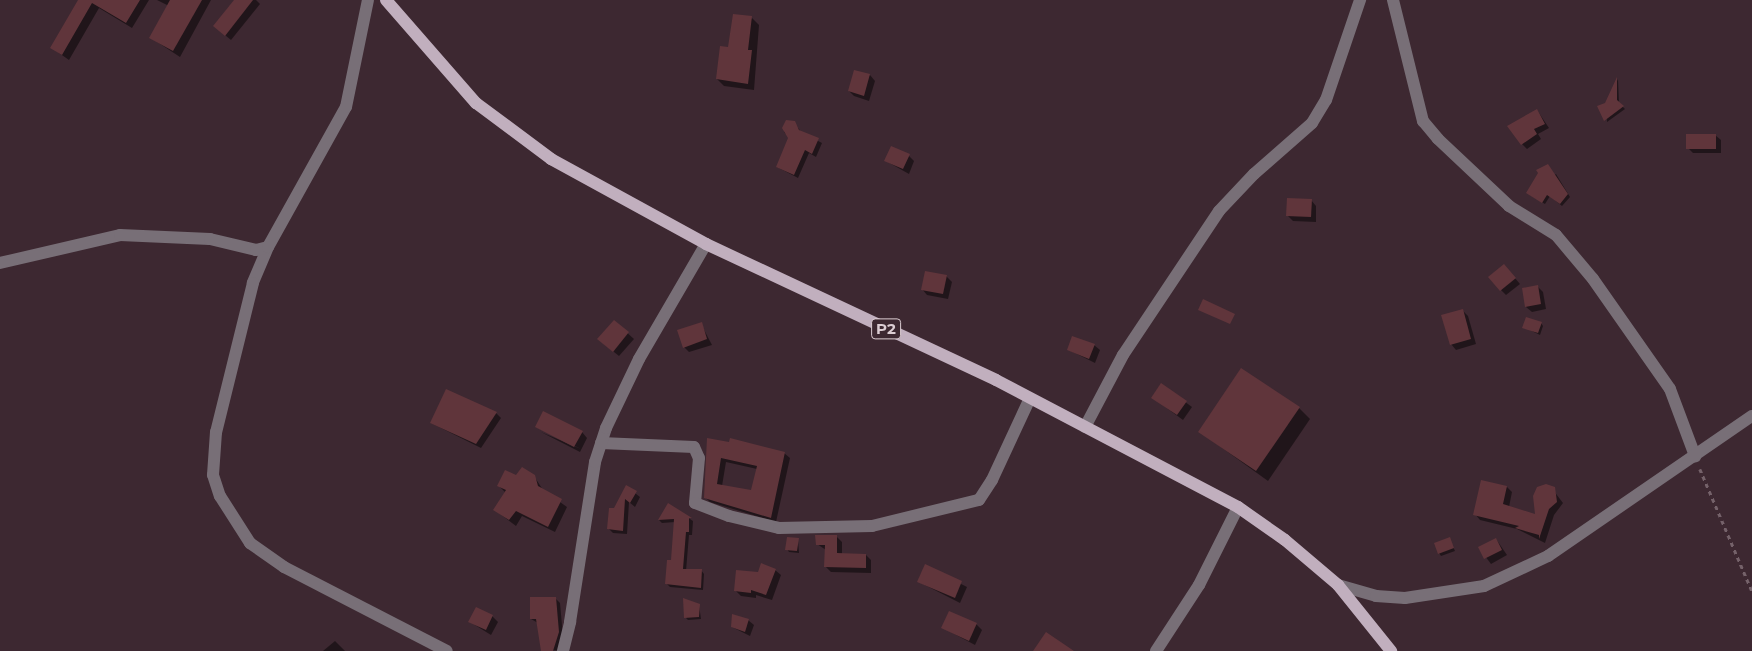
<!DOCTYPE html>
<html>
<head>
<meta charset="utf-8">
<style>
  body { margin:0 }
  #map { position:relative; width:1752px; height:651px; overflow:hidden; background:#3d2831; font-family:Montserrat,sans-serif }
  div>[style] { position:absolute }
  .shadow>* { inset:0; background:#0007 }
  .building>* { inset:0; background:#60353b }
  .path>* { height:2.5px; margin-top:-1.25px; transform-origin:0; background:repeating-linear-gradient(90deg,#75626a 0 4px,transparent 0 8px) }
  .minor>* { height:12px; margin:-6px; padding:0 6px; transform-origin:6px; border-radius:6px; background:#786f77 }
  .major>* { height:12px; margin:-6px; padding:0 6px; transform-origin:6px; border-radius:6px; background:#c1afbe }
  span { translate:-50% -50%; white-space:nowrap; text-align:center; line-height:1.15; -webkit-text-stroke:5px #3d2831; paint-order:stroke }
  .shield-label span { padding:1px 4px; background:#3d2831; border:1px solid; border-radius:4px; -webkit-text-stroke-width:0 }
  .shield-label { font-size:15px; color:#dccdd3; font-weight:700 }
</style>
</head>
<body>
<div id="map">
  <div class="shadow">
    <i style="clip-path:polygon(80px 0,149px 0,132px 28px,99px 8px,69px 60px,52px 48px)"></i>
    <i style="clip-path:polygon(157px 0,211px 0,180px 57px,151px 38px,169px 6px)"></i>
    <i style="clip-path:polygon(236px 0,256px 0,260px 4px,231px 40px,220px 31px)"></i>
    <i style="clip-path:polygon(752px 18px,759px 25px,754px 90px,724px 86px,717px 79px,729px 48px)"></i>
    <i style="clip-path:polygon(870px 75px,875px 81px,869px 101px,854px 96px,849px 91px)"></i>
    <i style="clip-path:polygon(1618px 79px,1619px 103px,1625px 109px,1607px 122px,1606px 104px)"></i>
    <i style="clip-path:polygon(1537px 110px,1549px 128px,1538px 134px,1541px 139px,1527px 149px,1522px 144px)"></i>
    <i style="clip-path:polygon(794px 122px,801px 132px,822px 143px,816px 157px,809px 153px,798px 178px,777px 167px,790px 138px,784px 132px,784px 125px)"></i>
    <i style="clip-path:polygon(1715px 135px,1721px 140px,1721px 153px,1693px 153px,1688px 148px)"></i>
    <i style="clip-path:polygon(909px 156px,914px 161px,909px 174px,886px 161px)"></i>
    <i style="clip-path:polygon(1556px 174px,1570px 197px,1562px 206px,1550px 196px,1545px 204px,1530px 195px)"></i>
    <i style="clip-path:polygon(1311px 200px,1316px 206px,1316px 222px,1293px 221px,1288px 216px)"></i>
    <i style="clip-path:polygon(1509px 271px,1520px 284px,1506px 295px,1501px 290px)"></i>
    <i style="clip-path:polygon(946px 276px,952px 282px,948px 299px,927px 295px,922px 289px)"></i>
    <i style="clip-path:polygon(1537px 286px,1543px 292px,1546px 309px,1532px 312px,1526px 307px)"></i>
    <i style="clip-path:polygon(1463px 311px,1468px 316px,1476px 344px,1456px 350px,1451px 344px)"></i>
    <i style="clip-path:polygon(614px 321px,634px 339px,619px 356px,604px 344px)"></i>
    <i style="clip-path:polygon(1541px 323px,1543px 326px,1540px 335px,1524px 327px)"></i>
    <i style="clip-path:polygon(701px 324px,712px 345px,689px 352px,684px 347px)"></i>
    <i style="clip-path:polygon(1094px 345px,1100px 350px,1095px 363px,1069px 350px)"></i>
    <i style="clip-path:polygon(1162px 385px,1192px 407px,1183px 420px,1153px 398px)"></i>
    <i style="clip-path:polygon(1299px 408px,1310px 419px,1268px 481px,1200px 432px)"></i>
    <i style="clip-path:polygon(496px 413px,501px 418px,481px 448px,431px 423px)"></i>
    <i style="clip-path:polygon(536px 427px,582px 432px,587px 438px,580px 452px,541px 432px,581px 449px)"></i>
    <i style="clip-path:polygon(evenodd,708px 440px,784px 453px,790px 458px,776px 522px,710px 502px,705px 497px,708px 440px,726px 462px,757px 469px,752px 492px,722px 486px,726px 462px)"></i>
    <i style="clip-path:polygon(534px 476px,543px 490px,567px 507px,555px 532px,522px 516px,516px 526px,495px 510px,505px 492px,499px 486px)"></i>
    <i style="clip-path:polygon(1550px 486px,1563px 503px,1554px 515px,1545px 543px,1517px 529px,1480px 520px,1475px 514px,1507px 487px,1512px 492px,1509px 507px,1537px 516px)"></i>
    <i style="clip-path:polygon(627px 487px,640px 497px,635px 507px,629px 502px,627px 534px,613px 533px,609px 529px)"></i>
    <i style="clip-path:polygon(669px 505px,693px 521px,692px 535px,689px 535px,686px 571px,701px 570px,704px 574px,703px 590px,670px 587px,666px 583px,672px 562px,675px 522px,662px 523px,659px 520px)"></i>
    <i style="clip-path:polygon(836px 536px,842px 542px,842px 554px,866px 555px,871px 560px,871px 573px,831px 572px,825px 566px,826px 550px,817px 544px)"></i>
    <i style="clip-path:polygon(1449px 538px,1455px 551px,1441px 556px,1439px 553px)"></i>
    <i style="clip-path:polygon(1496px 539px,1507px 555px,1491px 564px,1479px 548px)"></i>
    <i style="clip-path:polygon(798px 540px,799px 553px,789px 552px,787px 549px)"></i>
    <i style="clip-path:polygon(926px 566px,967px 587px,960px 603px,919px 582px)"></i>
    <i style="clip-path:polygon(775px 570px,781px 575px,772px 600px,756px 595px,756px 598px,741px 596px,736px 591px,759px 574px)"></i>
    <i style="clip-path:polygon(556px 599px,560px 603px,563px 636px,560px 650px,542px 651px,538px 623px,531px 619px)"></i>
    <i style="clip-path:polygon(699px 605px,701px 619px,688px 620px,686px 618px)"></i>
    <i style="clip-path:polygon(492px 616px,498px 622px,491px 635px,470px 622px)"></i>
    <i style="clip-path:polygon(748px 620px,754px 625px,750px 636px,732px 627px)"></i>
    <i style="clip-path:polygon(976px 624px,982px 630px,975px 645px,943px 628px)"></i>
    <i style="clip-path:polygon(335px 641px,345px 651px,323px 651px)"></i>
  </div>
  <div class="building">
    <i style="clip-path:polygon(78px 0,140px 0,126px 23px,92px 3px,62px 55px,50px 48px)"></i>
    <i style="clip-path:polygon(170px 0,202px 0,173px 51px,149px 38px)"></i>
    <i style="clip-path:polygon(234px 0,253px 0,225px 36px,213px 26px)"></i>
    <i style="clip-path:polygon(733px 14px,752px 16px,748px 50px,752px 50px,748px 84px,716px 79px,720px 46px,728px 47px)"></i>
    <i style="clip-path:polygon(854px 70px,870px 74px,864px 96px,848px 91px)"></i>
    <i style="clip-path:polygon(1617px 77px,1617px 100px,1624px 106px,1604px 121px,1597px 106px,1605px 103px)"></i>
    <i style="clip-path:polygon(1537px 109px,1545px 124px,1534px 129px,1537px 134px,1521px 145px,1507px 126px)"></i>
    <i style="clip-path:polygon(786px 120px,795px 121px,799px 130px,819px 138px,812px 154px,805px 150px,794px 175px,776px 167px,788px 138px,782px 128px)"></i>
    <i style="clip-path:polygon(1686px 134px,1716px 134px,1716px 149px,1686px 149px)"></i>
    <i style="clip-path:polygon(891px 146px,910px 154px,903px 169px,884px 161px)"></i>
    <i style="clip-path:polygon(1548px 164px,1568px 194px,1560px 204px,1547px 195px,1542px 203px,1526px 193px,1538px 173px,1536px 170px)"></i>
    <i style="clip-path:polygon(1287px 198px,1312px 199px,1311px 217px,1286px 216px)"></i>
    <i style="clip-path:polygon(1504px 264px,1516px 278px,1500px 291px,1488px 277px)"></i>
    <i style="clip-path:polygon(925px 271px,947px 275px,943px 294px,921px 290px)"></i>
    <i style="clip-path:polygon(1538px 285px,1541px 304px,1525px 307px,1522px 288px)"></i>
    <i style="clip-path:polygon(1203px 299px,1235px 314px,1230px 324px,1198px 310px)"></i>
    <i style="clip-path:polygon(1463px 309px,1471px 339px,1450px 345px,1441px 315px)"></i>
    <i style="clip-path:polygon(1526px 317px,1542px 322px,1538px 333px,1522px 328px)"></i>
    <i style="clip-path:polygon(614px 320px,629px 332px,613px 352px,597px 339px)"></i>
    <i style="clip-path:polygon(702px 322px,707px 339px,683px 348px,677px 330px)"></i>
    <i style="clip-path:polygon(1072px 336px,1095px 344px,1089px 359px,1067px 350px)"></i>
    <i style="clip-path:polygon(1241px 368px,1300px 407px,1256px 471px,1198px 432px)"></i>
    <i style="clip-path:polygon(1161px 383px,1187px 401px,1177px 415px,1151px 398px)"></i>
    <i style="clip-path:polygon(446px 389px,497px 412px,476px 444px,430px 423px)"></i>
    <i style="clip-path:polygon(543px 411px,583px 431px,574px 447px,535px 427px)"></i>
    <i style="clip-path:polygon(evenodd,707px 438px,729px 442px,730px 438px,785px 452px,771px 518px,704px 498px,707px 438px,721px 458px,757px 466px,751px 490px,717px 484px,721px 458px)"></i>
    <i style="clip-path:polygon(522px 467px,535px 475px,538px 486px,562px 499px,548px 527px,516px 511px,509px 520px,493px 510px,506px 490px,497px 486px,505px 470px,516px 475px)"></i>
    <i style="clip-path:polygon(1481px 480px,1507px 486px,1503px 504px,1535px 514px,1533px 496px,1537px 487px,1546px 484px,1555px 487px,1557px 502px,1549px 509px,1539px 539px,1539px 535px,1515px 528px,1519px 526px,1473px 515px)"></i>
    <i style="clip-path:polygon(626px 485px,637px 491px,630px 503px,625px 499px,623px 531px,607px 529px,609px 508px,614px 508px)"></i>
    <i style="clip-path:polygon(668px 503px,692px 518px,689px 518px,689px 532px,686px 532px,683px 569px,702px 569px,701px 588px,665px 584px,667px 560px,671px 560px,674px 519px,658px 520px)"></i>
    <i style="clip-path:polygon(815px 535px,837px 535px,837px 553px,866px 554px,866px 568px,824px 567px,825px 545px,816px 545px)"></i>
    <i style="clip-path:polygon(787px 537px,799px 538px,797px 551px,785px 550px)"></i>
    <i style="clip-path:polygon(1450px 537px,1454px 548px,1438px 554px,1434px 543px)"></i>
    <i style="clip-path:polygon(1496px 538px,1502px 550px,1484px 559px,1478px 547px)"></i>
    <i style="clip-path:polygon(761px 563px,776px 569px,766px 595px,751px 590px,751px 593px,734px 591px,736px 570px,758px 572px)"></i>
    <i style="clip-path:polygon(925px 564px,962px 581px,955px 598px,917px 582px)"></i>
    <i style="clip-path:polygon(530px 597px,556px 597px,559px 632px,553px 651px,541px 651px,536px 619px,530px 619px)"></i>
    <i style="clip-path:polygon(683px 598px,700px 604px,699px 617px,684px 618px)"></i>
    <i style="clip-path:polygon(476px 607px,493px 615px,486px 630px,468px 622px)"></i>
    <i style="clip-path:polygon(949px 611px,977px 623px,969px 641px,941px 628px)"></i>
    <i style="clip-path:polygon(732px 614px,749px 619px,745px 632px,731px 627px)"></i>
    <i style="clip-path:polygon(1046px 632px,1074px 651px,1033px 651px)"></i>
  </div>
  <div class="path">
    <i style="left:1700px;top:469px;width:133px;rotate:66.9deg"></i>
  </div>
  <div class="minor">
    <i style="left:1393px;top:0;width:125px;rotate:76.1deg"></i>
    <i style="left:1423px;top:121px;width:23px;rotate:50deg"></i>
    <i style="left:1438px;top:139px;width:98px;rotate:43.3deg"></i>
    <i style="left:1509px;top:206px;width:55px;rotate:31.7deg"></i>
    <i style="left:1556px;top:235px;width:57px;rotate:49.9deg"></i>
    <i style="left:1593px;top:279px;width:134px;rotate:55deg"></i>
    <i style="left:1670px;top:389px;width:72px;rotate:69.5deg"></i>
    <i style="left:268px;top:247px;width:39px;rotate:113deg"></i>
    <i style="left:253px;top:283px;width:154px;rotate:103.9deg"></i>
    <i style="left:216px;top:432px;width:43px;rotate:94deg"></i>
    <i style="left:213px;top:475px;width:22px;rotate:72deg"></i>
    <i style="left:220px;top:496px;width:56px;rotate:57.4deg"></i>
    <i style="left:250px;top:543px;width:42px;rotate:35.2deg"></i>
    <i style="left:284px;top:567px;width:183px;rotate:27.3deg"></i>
    <i style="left:0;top:263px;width:123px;rotate:-13.1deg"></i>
    <i style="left:120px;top:235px;width:90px;rotate:2.5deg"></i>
    <i style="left:210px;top:239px;width:47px;rotate:13.4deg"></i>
    <i style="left:256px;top:250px;width:12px;rotate:-14deg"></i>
    <i style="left:268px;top:247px;width:160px;rotate:-60.9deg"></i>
    <i style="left:346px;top:107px;width:109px;rotate:-78.4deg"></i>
    <i style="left:1085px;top:427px;width:81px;rotate:-62.2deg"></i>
    <i style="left:1123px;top:355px;width:173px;rotate:-56.3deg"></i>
    <i style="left:1219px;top:211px;width:51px;rotate:-46.6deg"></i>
    <i style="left:1254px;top:174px;width:77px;rotate:-41.3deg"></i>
    <i style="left:1312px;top:123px;width:27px;rotate:-59deg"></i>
    <i style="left:1326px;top:100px;width:106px;rotate:-71.2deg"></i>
    <i style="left:601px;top:443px;width:93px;rotate:2.5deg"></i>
    <i style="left:694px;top:447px;width:12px;rotate:66deg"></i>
    <i style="left:699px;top:458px;width:45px;rotate:95.1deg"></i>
    <i style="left:695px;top:503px;width:36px;rotate:21deg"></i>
    <i style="left:729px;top:516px;width:51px;rotate:13.5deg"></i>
    <i style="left:779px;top:528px;width:93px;rotate:-1.2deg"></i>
    <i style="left:872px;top:526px;width:110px;rotate:-13.7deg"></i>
    <i style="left:979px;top:500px;width:24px;rotate:-57deg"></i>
    <i style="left:992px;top:480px;width:90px;rotate:-65.1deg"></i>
    <i style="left:1338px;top:585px;width:40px;rotate:16deg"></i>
    <i style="left:1376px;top:596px;width:29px;rotate:4deg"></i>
    <i style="left:1405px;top:598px;width:80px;rotate:-8.6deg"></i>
    <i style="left:1484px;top:586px;width:71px;rotate:-25.1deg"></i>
    <i style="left:1548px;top:556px;width:247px;rotate:-34.5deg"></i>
    <i style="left:563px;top:651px;width:30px;rotate:-76deg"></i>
    <i style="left:570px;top:622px;width:162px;rotate:-81.1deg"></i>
    <i style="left:595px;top:462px;width:36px;rotate:-72deg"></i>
    <i style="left:606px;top:428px;width:76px;rotate:-64.4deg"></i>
    <i style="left:639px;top:359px;width:133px;rotate:-59.8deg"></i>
    <i style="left:1156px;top:651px;width:79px;rotate:-56.9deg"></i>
    <i style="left:1199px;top:585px;width:87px;rotate:-63.4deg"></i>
  </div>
  <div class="major">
    <i style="left:386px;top:0;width:137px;rotate:48.9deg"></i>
    <i style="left:476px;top:103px;width:94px;rotate:36.7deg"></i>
    <i style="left:551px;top:159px;width:177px;rotate:28.7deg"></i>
    <i style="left:706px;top:244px;width:320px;rotate:25.1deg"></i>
    <i style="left:996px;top:380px;width:273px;rotate:27.7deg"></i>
    <i style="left:1238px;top:507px;width:57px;rotate:35.1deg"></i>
    <i style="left:1285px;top:540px;width:70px;rotate:40.3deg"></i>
    <i style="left:1338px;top:585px;width:85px;rotate:51.2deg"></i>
  </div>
  <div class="shield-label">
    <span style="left:886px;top:329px">P2</span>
  </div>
</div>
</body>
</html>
